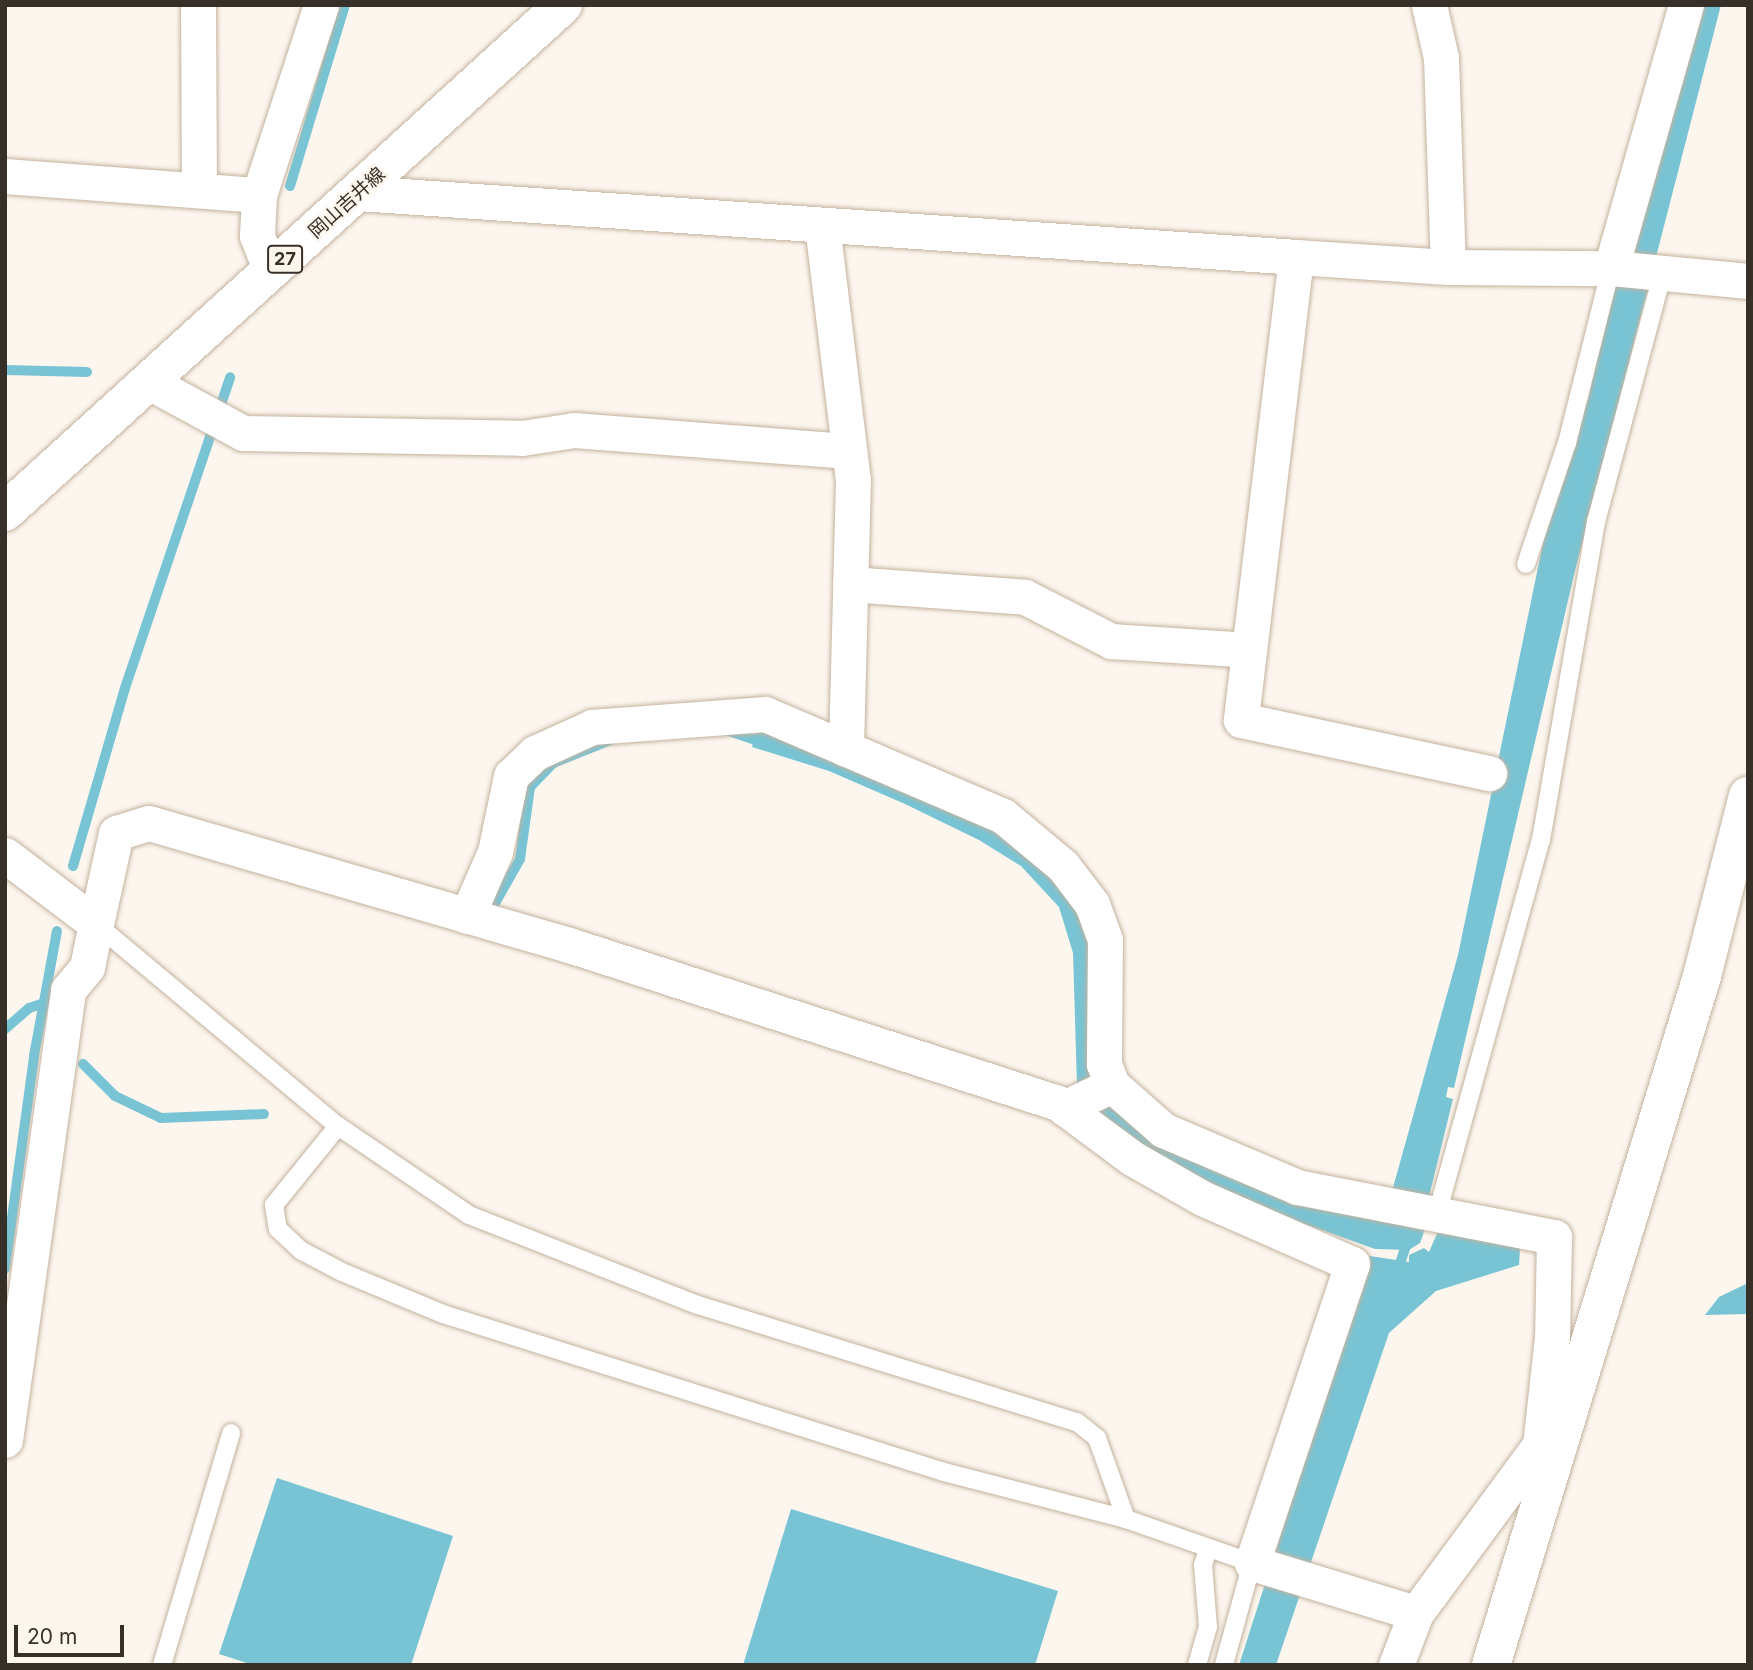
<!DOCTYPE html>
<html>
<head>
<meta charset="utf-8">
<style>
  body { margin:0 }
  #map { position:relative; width:1753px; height:1670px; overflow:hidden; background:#fdf6ee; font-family:Inter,"Noto Sans JP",sans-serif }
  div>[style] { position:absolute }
  .water>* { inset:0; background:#78c4d4 }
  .stream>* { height:10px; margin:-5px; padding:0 5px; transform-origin:5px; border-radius:5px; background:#78c4d4 }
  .roads { filter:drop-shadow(0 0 2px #c3b29e) drop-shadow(0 0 2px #c3b29e) }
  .lane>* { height:18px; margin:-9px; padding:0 9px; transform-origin:9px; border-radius:9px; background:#fff }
  .street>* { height:35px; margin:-17.5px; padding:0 17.5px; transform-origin:17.5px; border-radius:17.5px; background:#fff }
  .secondary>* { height:38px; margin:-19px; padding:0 19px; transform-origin:19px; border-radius:19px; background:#fff }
  .primary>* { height:38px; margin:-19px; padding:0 19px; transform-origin:19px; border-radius:19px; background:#fff }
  span { translate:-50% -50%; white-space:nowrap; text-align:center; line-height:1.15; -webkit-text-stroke:5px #fdf6ee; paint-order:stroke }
  .shield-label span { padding:2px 5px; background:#fdf6ee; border:2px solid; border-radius:5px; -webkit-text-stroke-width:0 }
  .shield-label { font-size:18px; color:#373028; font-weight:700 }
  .street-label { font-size:19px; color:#373028 }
  .frame { position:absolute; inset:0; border:7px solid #373028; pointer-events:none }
  .scale { position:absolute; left:14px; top:1625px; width:110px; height:32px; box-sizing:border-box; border:4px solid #373028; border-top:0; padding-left:9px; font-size:21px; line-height:24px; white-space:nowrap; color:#373028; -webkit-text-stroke:5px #fdf6ee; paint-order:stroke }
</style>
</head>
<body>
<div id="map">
  <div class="water">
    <i style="clip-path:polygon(1693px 5px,1721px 5px,1574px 575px,1454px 1088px,1448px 1087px,1446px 1097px,1453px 1099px,1428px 1201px,1429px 1218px,1420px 1243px,1409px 1250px,1375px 1249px,1232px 1198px,1106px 1123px,1077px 1086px,1073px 953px,1059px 907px,1021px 866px,979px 840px,905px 804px,829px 771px,752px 747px,758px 724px,985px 822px,1087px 906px,1098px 1073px,1229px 1173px,1392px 1191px,1458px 955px,1548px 519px,1589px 396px,1610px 299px)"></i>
    <i style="clip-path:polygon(1442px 1222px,1514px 1240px,1520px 1249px,1519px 1265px,1436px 1291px,1389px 1333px,1276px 1665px,1239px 1665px,1370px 1256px,1409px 1262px,1409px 1255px,1424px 1248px,1429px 1252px)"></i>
    <i style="clip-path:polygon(1748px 1283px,1748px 1314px,1705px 1315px,1719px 1297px)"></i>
    <i style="clip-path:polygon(277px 1478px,453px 1536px,411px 1665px,253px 1665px,219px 1654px)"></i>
    <i style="clip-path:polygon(791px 1509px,1058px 1591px,1035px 1665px,743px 1665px)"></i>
  </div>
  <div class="stream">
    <i style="left:290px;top:186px;width:189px;rotate:-73.1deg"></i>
    <i style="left:5px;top:370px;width:82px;rotate:1.4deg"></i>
    <i style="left:726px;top:730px;width:43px;rotate:18.9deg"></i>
    <i style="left:73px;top:866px;width:185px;rotate:-73.7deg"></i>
    <i style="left:125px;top:688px;width:328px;rotate:-71.3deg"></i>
    <i style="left:494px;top:905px;width:53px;rotate:-60.5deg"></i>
    <i style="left:520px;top:859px;width:73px;rotate:-82.1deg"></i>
    <i style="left:530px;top:787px;width:33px;rotate:-46deg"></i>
    <i style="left:553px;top:763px;width:65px;rotate:-21.8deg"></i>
    <i style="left:5px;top:1029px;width:32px;rotate:-41deg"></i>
    <i style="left:29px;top:1008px;width:16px;rotate:-18deg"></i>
    <i style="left:83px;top:1064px;width:45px;rotate:45deg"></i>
    <i style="left:115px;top:1096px;width:51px;rotate:25.6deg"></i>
    <i style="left:161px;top:1118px;width:103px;rotate:-2.2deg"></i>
    <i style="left:5px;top:1269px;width:215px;rotate:-82.2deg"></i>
    <i style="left:34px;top:1056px;width:127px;rotate:-79.6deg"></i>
    <i style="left:1397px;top:1272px;width:36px;rotate:-71deg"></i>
  </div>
  <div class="roads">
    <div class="lane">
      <i style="left:1526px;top:564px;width:128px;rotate:-71.3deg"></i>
      <i style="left:1567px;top:443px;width:180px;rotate:-75.9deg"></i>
      <i style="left:96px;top:924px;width:315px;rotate:39.9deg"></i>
      <i style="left:338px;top:1126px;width:158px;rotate:34.2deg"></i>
      <i style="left:469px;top:1215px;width:246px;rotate:21.5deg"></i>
      <i style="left:698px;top:1305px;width:397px;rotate:17.2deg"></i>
      <i style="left:1077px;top:1422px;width:26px;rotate:39deg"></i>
      <i style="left:1097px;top:1438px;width:86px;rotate:70.3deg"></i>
      <i style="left:1126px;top:1519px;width:133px;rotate:19.2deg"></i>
      <i style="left:1252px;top:1563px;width:106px;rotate:105.4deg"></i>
      <i style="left:338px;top:1126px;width:102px;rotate:129deg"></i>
      <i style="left:274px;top:1205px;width:24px;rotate:81deg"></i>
      <i style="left:278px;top:1229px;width:33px;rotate:43deg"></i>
      <i style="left:302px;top:1251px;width:45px;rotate:27.7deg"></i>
      <i style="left:342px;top:1272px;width:109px;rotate:22.6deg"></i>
      <i style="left:443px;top:1314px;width:525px;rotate:17.5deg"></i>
      <i style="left:944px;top:1472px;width:188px;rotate:14.5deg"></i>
      <i style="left:1437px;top:1214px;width:388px;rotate:-74.5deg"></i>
      <i style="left:1541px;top:840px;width:323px;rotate:-80.2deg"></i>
      <i style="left:1596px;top:522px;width:259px;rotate:-75deg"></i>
      <i style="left:162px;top:1665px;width:242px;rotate:-73.4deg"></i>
      <i style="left:1197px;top:1665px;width:40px;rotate:-74deg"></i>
      <i style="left:1208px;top:1627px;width:62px;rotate:-94.6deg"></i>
      <i style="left:1203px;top:1565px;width:16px;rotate:-72deg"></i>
    </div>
    <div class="street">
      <i style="left:198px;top:5px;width:183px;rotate:89.7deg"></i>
      <i style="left:1429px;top:5px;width:54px;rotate:77.2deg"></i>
      <i style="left:1441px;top:58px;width:209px;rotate:88.1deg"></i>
      <i style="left:5px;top:176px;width:255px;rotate:4.3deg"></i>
      <i style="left:259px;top:195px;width:41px;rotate:92.8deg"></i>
      <i style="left:257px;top:236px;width:38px;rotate:68deg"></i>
      <i style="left:358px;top:193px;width:940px;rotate:3.9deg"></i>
      <i style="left:1296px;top:257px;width:152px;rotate:3.8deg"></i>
      <i style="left:1448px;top:267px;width:163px;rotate:0.4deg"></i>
      <i style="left:1611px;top:268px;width:138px;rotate:5.4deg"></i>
      <i style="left:259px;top:195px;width:200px;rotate:-71.9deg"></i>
      <i style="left:822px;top:225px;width:257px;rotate:83.1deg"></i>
      <i style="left:853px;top:480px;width:269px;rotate:91.5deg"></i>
      <i style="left:1296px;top:257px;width:466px;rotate:96.8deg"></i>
      <i style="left:1241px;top:720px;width:254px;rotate:12.1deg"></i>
      <i style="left:1611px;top:268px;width:273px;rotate:-74.1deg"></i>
      <i style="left:149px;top:382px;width:107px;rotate:28.5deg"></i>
      <i style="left:243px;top:433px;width:279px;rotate:1deg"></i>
      <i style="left:522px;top:438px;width:53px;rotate:-8.7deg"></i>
      <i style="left:574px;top:430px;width:276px;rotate:4.4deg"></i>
      <i style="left:850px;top:584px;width:175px;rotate:4.2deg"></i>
      <i style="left:1025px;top:597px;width:97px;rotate:27.1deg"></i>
      <i style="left:1111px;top:641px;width:138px;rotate:3.7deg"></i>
      <i style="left:5px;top:855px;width:114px;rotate:37.2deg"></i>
      <i style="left:96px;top:924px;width:93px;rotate:-77.6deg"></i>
      <i style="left:116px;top:833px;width:34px;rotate:-17deg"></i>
      <i style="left:149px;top:823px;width:437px;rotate:16.2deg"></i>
      <i style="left:569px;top:945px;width:514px;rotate:17.91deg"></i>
      <i style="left:1058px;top:1103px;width:92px;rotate:36.6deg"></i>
      <i style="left:1132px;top:1158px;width:81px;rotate:29.7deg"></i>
      <i style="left:1202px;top:1198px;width:164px;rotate:23.7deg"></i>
      <i style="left:1352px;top:1264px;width:315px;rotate:108.5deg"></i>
      <i style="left:1252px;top:1563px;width:171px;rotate:17deg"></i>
      <i style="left:467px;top:916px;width:70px;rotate:-66.4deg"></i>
      <i style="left:495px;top:852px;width:78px;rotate:-78.1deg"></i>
      <i style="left:511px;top:776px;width:33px;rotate:-44deg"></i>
      <i style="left:535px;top:753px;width:63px;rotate:-24.5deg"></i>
      <i style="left:592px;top:727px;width:173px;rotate:-4.3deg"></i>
      <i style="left:765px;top:714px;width:259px;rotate:23.2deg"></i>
      <i style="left:1003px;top:816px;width:78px;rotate:39.8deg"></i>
      <i style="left:1063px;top:866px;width:48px;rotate:52.7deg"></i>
      <i style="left:1092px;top:904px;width:37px;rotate:70deg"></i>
      <i style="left:1105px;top:939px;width:125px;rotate:90.5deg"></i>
      <i style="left:1104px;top:1064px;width:22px;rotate:69deg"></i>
      <i style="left:1064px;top:1108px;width:53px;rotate:-25.6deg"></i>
      <i style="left:1112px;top:1085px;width:68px;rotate:41.4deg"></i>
      <i style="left:1163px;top:1130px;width:146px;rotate:23deg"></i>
      <i style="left:1297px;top:1187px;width:262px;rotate:11deg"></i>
      <i style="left:1554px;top:1237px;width:100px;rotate:91.1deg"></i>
      <i style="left:1552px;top:1337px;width:109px;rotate:96.3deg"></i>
      <i style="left:1540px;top:1445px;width:209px;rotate:126.4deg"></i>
      <i style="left:1416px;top:1613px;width:56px;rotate:111deg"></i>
      <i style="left:5px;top:1440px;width:454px;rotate:-82deg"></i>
      <i style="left:68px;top:990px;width:30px;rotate:-50deg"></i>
      <i style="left:87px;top:967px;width:44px;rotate:-78.2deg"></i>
    </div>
    <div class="secondary">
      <i style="left:1491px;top:1665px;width:721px;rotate:-72.97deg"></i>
      <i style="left:1702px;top:976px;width:186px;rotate:-75.7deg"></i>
    </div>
    <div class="primary">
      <i style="left:5px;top:512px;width:754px;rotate:-42.26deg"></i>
    </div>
  </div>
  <div class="shield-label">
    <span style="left:285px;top:259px">27</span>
  </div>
  <div class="street-label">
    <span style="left:347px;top:203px;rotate:-42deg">岡山吉井線</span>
  </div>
  <div class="frame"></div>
  <div class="scale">20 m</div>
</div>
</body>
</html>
